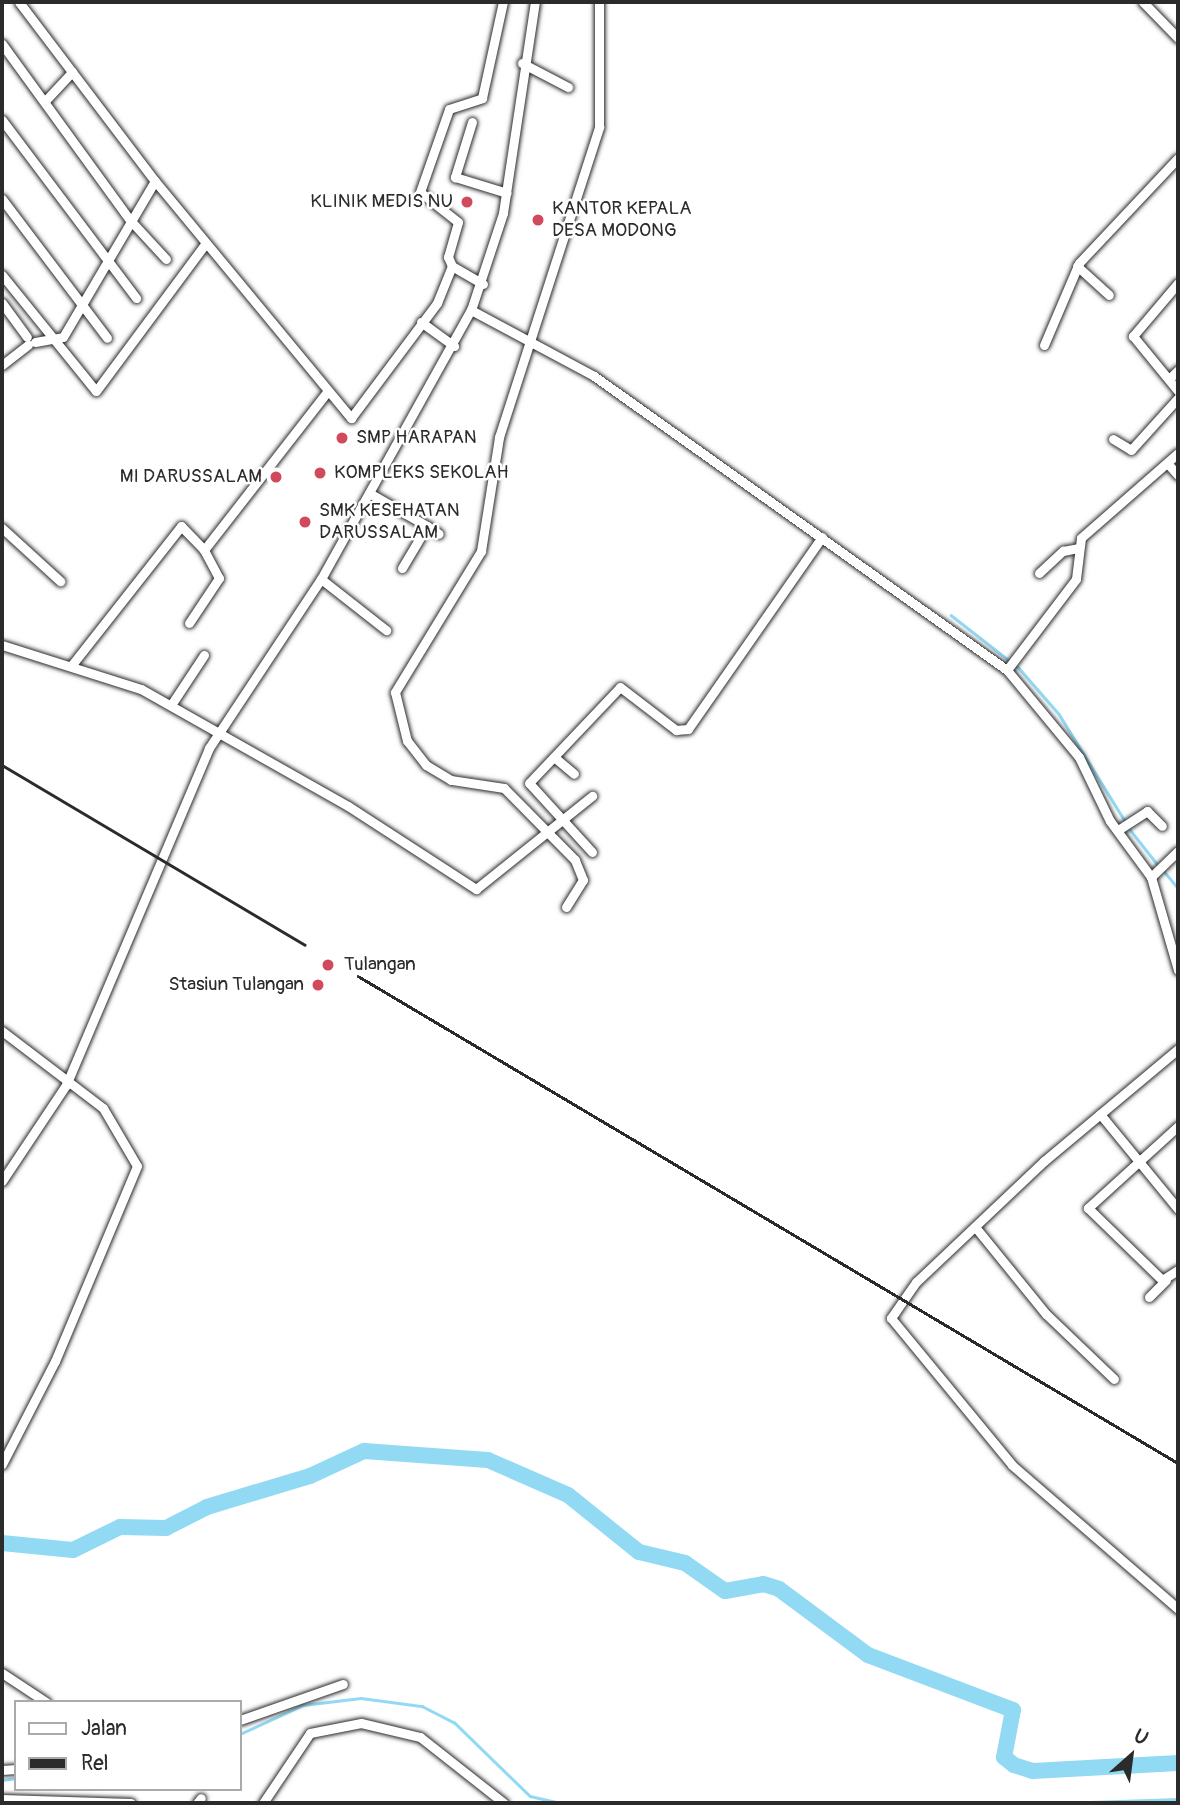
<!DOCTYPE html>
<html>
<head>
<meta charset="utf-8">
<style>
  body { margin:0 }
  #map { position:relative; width:1180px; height:1805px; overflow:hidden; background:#fff; font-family:Pangolin,sans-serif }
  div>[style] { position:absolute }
  .stream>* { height:2.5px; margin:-1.25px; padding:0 1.25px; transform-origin:1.25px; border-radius:1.25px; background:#92daf3 }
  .river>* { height:16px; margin:-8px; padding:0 8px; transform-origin:8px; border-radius:8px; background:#92daf3 }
  .roads { filter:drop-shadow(0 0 2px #2b2b2b) drop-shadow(0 0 2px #2b2b2b) }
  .minor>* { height:9px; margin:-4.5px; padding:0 4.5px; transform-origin:4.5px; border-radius:4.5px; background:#fff }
  .rail>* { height:2.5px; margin:-1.25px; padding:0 1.25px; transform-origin:1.25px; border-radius:1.25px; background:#2b2b2b }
  .dots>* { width:19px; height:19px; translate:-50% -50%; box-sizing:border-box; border:4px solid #fff; border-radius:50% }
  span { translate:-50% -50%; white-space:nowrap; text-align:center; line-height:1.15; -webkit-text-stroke:5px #fff; paint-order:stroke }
  .poi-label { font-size:19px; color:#2b2b2b }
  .right { translate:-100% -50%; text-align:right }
  .left { translate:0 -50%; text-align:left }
  .frame { position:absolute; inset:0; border:4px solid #2b2b2b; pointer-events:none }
  .legend { position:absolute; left:14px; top:1700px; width:228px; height:91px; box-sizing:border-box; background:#fff; border:2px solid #aaa; margin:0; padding:9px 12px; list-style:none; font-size:21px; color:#2b2b2b }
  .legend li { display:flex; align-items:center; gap:14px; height:35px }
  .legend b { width:35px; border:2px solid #aaa }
  .north { position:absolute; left:1096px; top:1721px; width:70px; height:70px; -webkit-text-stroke:5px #fff; paint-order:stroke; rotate:28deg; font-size:19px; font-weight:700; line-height:28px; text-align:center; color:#2b2b2b }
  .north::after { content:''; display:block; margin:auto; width:24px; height:32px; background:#2b2b2b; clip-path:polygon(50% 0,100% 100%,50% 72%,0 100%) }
</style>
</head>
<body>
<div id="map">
  <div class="stream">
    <i style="left:951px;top:615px;width:86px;rotate:37.9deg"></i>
    <i style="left:1019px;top:668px;width:61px;rotate:49deg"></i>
    <i style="left:1059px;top:714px;width:126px;rotate:58.3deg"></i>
    <i style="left:1128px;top:827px;width:48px;rotate:51.7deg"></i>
    <i style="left:1163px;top:870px;width:23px;rotate:50deg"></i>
    <i style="left:240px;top:1734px;width:69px;rotate:-24.7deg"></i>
    <i style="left:303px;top:1705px;width:58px;rotate:-6.9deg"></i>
    <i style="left:361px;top:1698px;width:62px;rotate:7.5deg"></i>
    <i style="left:422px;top:1706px;width:36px;rotate:27deg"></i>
    <i style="left:454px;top:1722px;width:106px;rotate:44.2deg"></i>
    <i style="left:530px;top:1796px;width:31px;rotate:13deg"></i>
    <i style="left:2px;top:1780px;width:14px;rotate:-8deg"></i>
    <i style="left:1061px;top:1803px;width:117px;rotate:-2deg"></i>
  </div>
  <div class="river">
    <i style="left:2px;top:1543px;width:71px;rotate:5.6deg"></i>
    <i style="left:73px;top:1550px;width:52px;rotate:-26.1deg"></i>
    <i style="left:120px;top:1527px;width:46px;rotate:1.2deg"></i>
    <i style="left:166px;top:1528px;width:46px;rotate:-27.1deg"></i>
    <i style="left:207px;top:1507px;width:108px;rotate:-16.8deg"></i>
    <i style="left:310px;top:1476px;width:60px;rotate:-24.8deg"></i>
    <i style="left:364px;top:1451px;width:124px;rotate:4.2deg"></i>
    <i style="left:488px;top:1460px;width:87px;rotate:23.6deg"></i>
    <i style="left:568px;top:1495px;width:91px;rotate:38.8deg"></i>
    <i style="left:639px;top:1552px;width:47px;rotate:13.4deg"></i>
    <i style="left:685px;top:1563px;width:49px;rotate:35deg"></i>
    <i style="left:725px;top:1591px;width:39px;rotate:-10deg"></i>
    <i style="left:763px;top:1584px;width:17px;rotate:17deg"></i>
    <i style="left:779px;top:1589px;width:111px;rotate:36.6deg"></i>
    <i style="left:868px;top:1655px;width:155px;rotate:20.8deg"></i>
    <i style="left:1013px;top:1710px;width:48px;rotate:100.8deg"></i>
    <i style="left:1004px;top:1757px;width:13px;rotate:39deg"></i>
    <i style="left:1014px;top:1765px;width:20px;rotate:18deg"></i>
    <i style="left:1033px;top:1771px;width:145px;rotate:-3.2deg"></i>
  </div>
  <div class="roads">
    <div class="minor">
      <i style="left:19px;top:2px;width:225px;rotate:52.8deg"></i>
      <i style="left:155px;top:181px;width:308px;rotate:50.4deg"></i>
      <i style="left:351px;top:418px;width:144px;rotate:-53.2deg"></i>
      <i style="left:437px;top:303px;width:40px;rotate:-68deg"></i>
      <i style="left:1143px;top:2px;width:50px;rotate:45.8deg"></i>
      <i style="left:2px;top:44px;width:218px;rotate:54deg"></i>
      <i style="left:130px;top:220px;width:53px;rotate:47.3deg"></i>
      <i style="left:522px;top:63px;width:52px;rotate:27.6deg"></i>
      <i style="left:45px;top:101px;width:40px;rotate:-47deg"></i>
      <i style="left:2px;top:120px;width:223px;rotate:53deg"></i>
      <i style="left:472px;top:122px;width:58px;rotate:107.2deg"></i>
      <i style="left:455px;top:177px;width:54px;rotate:17.1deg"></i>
      <i style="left:2px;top:199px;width:174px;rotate:52.9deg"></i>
      <i style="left:1077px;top:266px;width:43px;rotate:42.2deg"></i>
      <i style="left:2px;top:275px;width:149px;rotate:51deg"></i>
      <i style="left:96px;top:391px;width:184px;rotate:-53.4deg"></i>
      <i style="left:1178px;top:283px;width:70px;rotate:130.3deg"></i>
      <i style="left:1133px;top:336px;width:71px;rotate:50.7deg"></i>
      <i style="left:483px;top:284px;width:36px;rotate:-150deg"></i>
      <i style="left:452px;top:266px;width:10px;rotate:-114deg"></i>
      <i style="left:448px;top:257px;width:36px;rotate:-74deg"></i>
      <i style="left:458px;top:222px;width:48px;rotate:-141.7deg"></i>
      <i style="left:420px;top:192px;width:88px;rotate:-70.7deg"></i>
      <i style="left:449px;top:109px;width:35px;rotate:-18deg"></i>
      <i style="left:482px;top:98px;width:98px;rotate:-77.7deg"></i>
      <i style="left:2px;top:303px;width:42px;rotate:53.7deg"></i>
      <i style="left:471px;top:310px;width:140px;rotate:28.2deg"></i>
      <i style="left:594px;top:376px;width:507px;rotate:35.45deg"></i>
      <i style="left:421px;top:322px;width:41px;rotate:36deg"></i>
      <i style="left:35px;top:342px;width:28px;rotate:-10deg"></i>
      <i style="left:63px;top:337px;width:181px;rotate:-59.5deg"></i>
      <i style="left:1044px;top:345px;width:89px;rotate:-66.9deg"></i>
      <i style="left:1079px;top:263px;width:144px;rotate:-46.7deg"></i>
      <i style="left:2px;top:365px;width:33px;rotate:-38deg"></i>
      <i style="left:1169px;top:379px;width:13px;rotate:-45deg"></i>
      <i style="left:1113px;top:439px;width:21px;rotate:31deg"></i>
      <i style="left:1131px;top:450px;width:70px;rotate:-47.9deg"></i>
      <i style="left:1178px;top:453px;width:129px;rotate:138.8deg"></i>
      <i style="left:1081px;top:538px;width:41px;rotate:97deg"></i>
      <i style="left:1076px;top:579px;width:114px;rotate:127.2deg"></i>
      <i style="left:1007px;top:670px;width:113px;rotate:50.4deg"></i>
      <i style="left:1079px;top:757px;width:71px;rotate:64.2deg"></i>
      <i style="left:1110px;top:821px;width:69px;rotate:53.8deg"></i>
      <i style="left:1151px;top:877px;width:37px;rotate:-44deg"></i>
      <i style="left:1168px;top:464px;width:15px;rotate:48deg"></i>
      <i style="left:369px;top:493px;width:67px;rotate:29.6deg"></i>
      <i style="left:427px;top:526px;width:49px;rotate:120.8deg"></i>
      <i style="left:427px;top:526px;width:14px;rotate:34deg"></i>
      <i style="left:2px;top:528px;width:79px;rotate:42.4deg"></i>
      <i style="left:204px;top:550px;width:200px;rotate:-52.1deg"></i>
      <i style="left:1039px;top:573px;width:33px;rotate:-43deg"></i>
      <i style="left:1063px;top:551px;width:15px;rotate:-11deg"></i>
      <i style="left:321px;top:579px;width:83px;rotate:38.1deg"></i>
      <i style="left:2px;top:645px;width:146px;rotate:17.6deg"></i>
      <i style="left:141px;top:689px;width:238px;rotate:29.5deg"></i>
      <i style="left:348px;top:806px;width:153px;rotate:33deg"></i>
      <i style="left:476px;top:889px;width:149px;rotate:-38.7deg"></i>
      <i style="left:71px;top:666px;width:178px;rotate:-51.8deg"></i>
      <i style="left:181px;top:526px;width:33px;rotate:46deg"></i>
      <i style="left:204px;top:550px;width:32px;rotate:62deg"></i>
      <i style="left:219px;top:578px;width:54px;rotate:123.7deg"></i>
      <i style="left:171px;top:705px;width:60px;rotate:-56.6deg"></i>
      <i style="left:554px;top:757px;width:26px;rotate:40deg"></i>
      <i style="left:1118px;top:830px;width:35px;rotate:-33deg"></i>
      <i style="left:1147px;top:811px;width:21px;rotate:45deg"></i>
      <i style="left:592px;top:852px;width:93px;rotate:-132.4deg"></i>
      <i style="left:529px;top:783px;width:132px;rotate:-46.5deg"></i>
      <i style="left:620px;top:687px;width:71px;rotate:37.5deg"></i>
      <i style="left:676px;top:730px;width:12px;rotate:-5deg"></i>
      <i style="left:688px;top:729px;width:234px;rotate:-55.1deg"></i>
      <i style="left:1151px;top:877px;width:97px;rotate:73.8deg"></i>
      <i style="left:566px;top:907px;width:32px;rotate:-58deg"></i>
      <i style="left:583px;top:880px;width:22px;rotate:-112deg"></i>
      <i style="left:575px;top:860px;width:101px;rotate:-134.6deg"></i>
      <i style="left:504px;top:788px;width:54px;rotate:-171.4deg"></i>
      <i style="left:451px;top:780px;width:29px;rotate:-149deg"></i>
      <i style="left:426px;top:765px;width:31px;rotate:-128deg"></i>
      <i style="left:407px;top:741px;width:50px;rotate:-103.8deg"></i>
      <i style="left:395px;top:692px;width:165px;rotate:-58.6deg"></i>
      <i style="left:481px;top:551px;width:115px;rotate:-81deg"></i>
      <i style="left:499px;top:437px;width:326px;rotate:-72.1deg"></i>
      <i style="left:599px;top:127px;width:125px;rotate:-90deg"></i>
      <i style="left:2px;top:1031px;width:127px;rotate:37.3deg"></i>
      <i style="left:103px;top:1108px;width:67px;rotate:59.6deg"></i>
      <i style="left:137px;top:1166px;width:212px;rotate:112.8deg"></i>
      <i style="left:55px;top:1361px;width:116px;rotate:117.2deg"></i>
      <i style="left:1178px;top:1049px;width:175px;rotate:140.1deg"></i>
      <i style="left:1044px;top:1161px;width:176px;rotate:136.6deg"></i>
      <i style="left:916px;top:1282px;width:44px;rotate:124.8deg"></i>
      <i style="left:891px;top:1318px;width:190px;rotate:50.5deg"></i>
      <i style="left:1012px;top:1465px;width:220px;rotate:40.9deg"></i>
      <i style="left:1100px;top:1114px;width:123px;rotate:50.6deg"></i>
      <i style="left:1178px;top:1126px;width:122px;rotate:137.7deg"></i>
      <i style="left:1088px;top:1208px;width:103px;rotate:44.2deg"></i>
      <i style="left:1162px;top:1280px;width:19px;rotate:-32deg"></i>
      <i style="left:2px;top:1181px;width:115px;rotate:-56.3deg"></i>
      <i style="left:66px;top:1085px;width:366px;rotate:-67deg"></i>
      <i style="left:209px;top:748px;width:203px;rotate:-56.5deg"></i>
      <i style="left:321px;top:579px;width:308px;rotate:-60.9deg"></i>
      <i style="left:471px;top:310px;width:102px;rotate:-71.7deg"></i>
      <i style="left:503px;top:213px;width:213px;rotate:-81.4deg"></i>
      <i style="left:976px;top:1228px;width:111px;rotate:50.9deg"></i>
      <i style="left:1046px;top:1314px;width:94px;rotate:43.7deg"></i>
      <i style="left:1149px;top:1297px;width:24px;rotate:-45deg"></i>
      <i style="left:2px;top:1673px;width:53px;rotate:33.4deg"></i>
      <i style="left:240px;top:1720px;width:109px;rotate:-19.3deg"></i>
      <i style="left:2px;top:1770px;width:14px;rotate:-4deg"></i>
      <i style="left:2px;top:1799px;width:129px;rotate:1.8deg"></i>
      <i style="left:197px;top:1803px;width:6px;rotate:-51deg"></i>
      <i style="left:263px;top:1803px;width:84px;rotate:-56.1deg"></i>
      <i style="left:310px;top:1733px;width:52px;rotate:-11.1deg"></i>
      <i style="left:361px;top:1723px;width:61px;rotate:13.3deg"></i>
      <i style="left:420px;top:1737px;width:107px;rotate:38.2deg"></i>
    </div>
  </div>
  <div class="rail">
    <i style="left:2px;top:765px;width:352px;rotate:30.7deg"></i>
    <i style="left:358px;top:976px;width:954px;rotate:30.71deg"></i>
  </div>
  <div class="dots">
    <i style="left:467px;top:202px;background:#d1495b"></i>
    <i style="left:538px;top:220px;background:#d1495b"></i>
    <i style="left:342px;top:438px;background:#d1495b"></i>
    <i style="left:320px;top:473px;background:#d1495b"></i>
    <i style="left:276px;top:477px;background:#d1495b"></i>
    <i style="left:305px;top:522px;background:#d1495b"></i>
    <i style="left:328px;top:965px;background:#d1495b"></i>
    <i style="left:318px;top:985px;background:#d1495b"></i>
  </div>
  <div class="poi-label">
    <span class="right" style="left:453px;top:202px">KLINIK MEDIS NU</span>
    <span class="left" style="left:552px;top:220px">KANTOR KEPALA<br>DESA MODONG</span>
    <span class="left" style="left:356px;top:438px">SMP HARAPAN</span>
    <span class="left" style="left:334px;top:473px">KOMPLEKS SEKOLAH</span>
    <span class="right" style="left:262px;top:477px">MI DARUSSALAM</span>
    <span class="left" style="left:319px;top:522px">SMK KESEHATAN<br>DARUSSALAM</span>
    <span class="left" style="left:344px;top:965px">Tulangan</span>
    <span class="right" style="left:304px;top:985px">Stasiun Tulangan</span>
  </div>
  <div class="frame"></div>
  <ul class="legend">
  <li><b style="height:9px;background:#fff"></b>Jalan</li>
  <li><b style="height:9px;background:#2b2b2b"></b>Rel</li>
  </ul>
  <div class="north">U</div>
</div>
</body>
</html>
